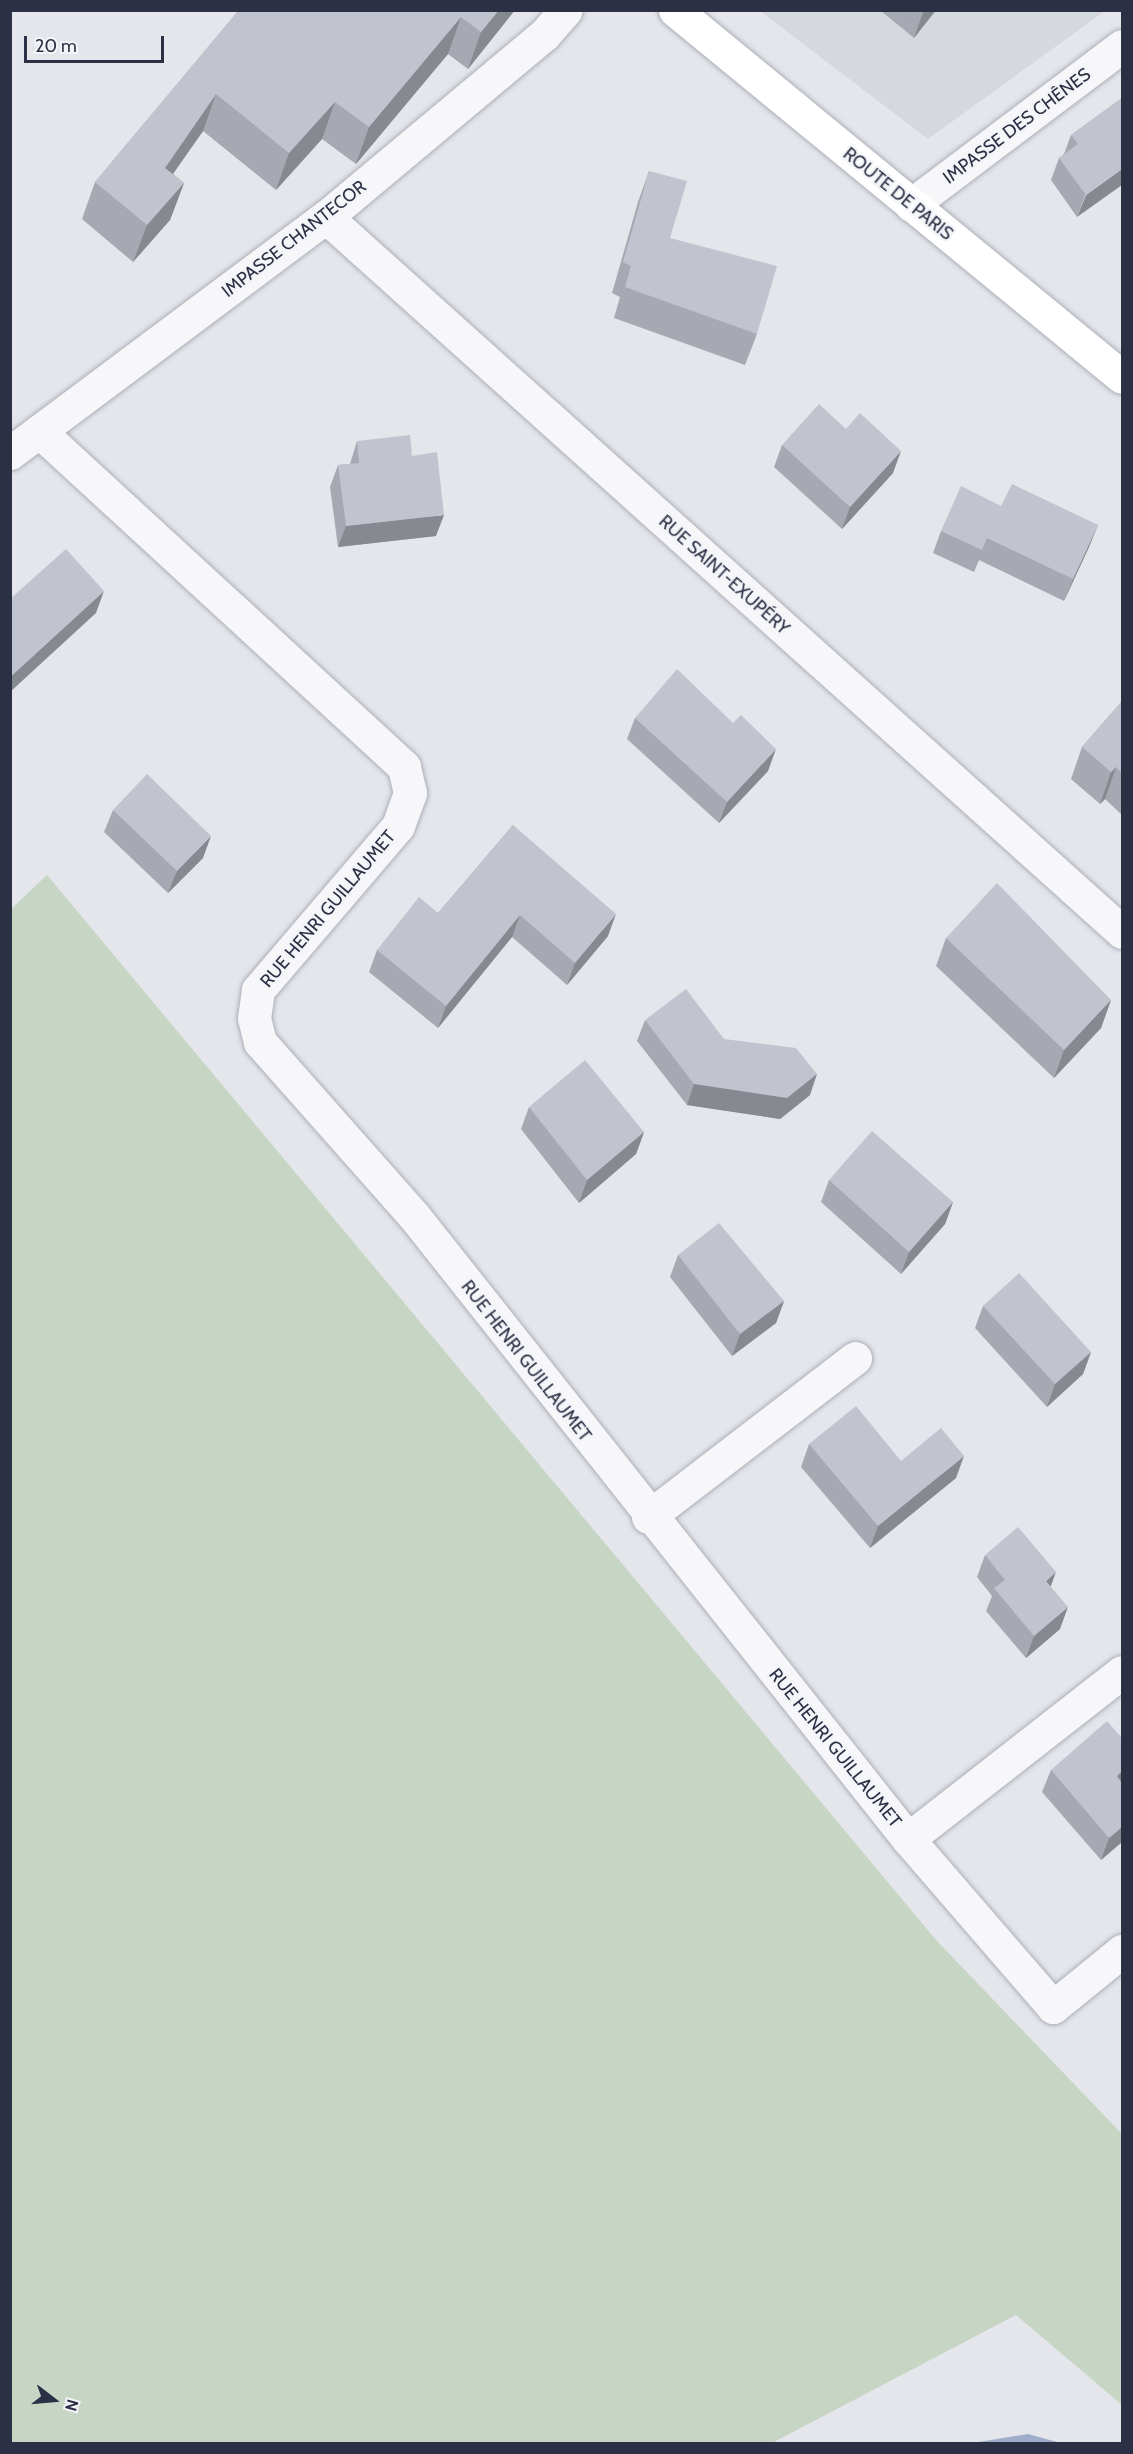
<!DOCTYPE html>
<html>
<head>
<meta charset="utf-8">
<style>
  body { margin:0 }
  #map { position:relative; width:1133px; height:2454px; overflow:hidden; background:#e4e6eb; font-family:Cabin,sans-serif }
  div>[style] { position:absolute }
  .built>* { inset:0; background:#d6d8e0 }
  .green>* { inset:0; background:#c7d5c5 }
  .water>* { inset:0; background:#a0adca }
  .roads { filter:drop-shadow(0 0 2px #adafb9) drop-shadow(0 0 2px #adafb9) }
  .minor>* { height:33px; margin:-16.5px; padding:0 16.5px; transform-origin:16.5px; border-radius:16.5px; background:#f7f7fa }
  .major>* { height:33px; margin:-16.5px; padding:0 16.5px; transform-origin:16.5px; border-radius:16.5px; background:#fff }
  .wall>* { inset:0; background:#a6a9b1 }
  .shaded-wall>* { inset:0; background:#878990 }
  .building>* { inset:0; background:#c1c4ce }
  span { translate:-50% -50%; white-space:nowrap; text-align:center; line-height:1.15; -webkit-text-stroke:5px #f4f5f9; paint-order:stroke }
  .street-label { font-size:18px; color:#2c3044 }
  .frame { position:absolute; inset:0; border:12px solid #2c3044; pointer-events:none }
  .north { position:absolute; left:24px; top:2370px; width:60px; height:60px; -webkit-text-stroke:4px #f4f5f9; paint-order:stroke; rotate:106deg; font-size:16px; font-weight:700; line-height:24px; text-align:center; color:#2c3044 }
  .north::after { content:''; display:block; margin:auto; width:21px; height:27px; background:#2c3044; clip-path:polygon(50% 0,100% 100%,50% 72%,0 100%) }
  .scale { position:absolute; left:24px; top:36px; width:140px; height:27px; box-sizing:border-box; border:3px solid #2c3044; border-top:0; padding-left:8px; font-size:18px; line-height:21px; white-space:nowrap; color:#2c3044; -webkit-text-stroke:4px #f4f5f9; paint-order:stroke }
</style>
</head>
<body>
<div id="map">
  <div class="built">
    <i style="clip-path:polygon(760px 11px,1105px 11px,928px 139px)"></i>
  </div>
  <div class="green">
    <i style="clip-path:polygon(47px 875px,937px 1941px,1122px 2134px,1122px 2405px,1016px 2315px,772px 2443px,11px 2443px,10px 910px)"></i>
  </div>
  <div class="water">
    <i style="clip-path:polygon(1028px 2434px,1061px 2443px,972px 2443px)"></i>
  </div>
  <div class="roads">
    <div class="minor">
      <i style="left:911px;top:205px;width:264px;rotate:-37deg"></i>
      <i style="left:326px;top:217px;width:1070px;rotate:41.93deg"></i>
      <i style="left:39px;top:431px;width:496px;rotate:42.6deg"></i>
      <i style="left:404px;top:767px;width:27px;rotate:77deg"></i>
      <i style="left:410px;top:793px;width:35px;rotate:110deg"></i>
      <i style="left:398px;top:826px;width:216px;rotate:130.5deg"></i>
      <i style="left:258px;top:990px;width:28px;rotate:98deg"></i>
      <i style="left:254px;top:1018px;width:25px;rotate:76deg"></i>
      <i style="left:260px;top:1042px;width:232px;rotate:48.5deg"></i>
      <i style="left:414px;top:1216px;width:795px;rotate:51.59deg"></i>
      <i style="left:908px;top:1839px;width:222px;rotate:49.2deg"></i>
      <i style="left:1053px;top:2007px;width:89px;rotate:-39.1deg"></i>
      <i style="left:10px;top:453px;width:394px;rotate:-36.8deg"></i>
      <i style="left:326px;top:217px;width:284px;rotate:-39.9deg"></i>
      <i style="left:544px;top:35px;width:33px;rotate:-49deg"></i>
      <i style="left:648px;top:1517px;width:261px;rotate:-37.5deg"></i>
      <i style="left:908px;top:1839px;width:271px;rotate:-38deg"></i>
    </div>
    <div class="major">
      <i style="left:675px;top:10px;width:578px;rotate:39.39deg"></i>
    </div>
  </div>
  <div class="wall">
    <i style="clip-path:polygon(239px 10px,515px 10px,468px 69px,448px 54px,356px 164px,322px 139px,276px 190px,203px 131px,173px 174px,184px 183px,170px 220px,133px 262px,82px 219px,95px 182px)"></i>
    <i style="clip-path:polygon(880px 10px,936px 10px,914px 38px)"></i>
    <i style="clip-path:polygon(1122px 98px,1077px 217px,1051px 180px,1059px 158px,1064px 154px,1071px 135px)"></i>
    <i style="clip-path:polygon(649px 171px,670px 238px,757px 334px,745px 365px,614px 318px,620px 297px,612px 293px,638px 202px)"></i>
    <i style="clip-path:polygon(357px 441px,412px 456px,436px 536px,338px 547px,330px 487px,338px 465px,350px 464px)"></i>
    <i style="clip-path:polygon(782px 445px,893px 473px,842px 529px,774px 467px)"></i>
    <i style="clip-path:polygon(1001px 506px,1098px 525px,1089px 547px,1064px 601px,979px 560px,974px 572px,933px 553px,941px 531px)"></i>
    <i style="clip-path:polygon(1122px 701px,1122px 815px,1105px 799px,1100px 804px,1071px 779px,1082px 747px)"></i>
    <i style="clip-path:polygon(635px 718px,733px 723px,768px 771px,719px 823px,627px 739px)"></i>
    <i style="clip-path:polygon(113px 810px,203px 858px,168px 893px,104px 832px)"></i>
    <i style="clip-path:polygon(513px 825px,608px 936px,567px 985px,512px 937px,438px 1028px,369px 972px,377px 950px,438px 913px)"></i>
    <i style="clip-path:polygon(946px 938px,1111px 1000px,1101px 1028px,1054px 1078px,936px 966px)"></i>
    <i style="clip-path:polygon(645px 1020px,724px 1039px,810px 1095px,780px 1119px,687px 1105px,637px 1041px)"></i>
    <i style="clip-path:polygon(529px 1107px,644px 1132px,636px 1154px,579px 1203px,521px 1129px)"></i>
    <i style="clip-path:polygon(829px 1180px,953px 1202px,945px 1224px,901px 1274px,821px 1202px)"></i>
    <i style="clip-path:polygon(678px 1255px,784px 1301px,776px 1323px,732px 1356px,670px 1277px)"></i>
    <i style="clip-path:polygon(983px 1306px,1091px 1352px,1083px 1374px,1047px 1407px,975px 1328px)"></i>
    <i style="clip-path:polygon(809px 1444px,901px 1461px,956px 1478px,870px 1548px,801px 1467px)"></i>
    <i style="clip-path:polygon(985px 1555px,1050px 1586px,1060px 1629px,1026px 1658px,986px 1611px,992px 1596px,977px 1577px)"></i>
    <i style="clip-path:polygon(1122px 1738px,1122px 1842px,1101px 1860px,1042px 1792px,1051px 1770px)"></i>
  </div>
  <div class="shaded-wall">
    <i style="clip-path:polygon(499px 10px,515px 10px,468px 69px,481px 32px)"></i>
    <i style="clip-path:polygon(924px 10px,936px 10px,914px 38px)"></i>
    <i style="clip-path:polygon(461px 17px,448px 54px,356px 164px,369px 127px)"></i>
    <i style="clip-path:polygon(216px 94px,203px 131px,151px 205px,165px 168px)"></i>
    <i style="clip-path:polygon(335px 102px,322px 139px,276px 190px,289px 153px)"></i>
    <i style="clip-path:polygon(1122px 169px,1122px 185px,1077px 217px,1086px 195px)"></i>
    <i style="clip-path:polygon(184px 183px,170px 220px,133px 262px,147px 225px)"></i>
    <i style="clip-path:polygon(901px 451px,893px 473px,842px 529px,850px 507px)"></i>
    <i style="clip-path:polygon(444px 515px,436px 536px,338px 547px,346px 526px)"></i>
    <i style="clip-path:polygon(1098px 525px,1089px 547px,1064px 601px,1073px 579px)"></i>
    <i style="clip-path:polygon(104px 591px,96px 613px,10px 692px,10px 677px)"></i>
    <i style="clip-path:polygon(776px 749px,768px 771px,719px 823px,727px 802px)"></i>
    <i style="clip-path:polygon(1116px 767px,1105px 799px,1100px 804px,1111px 772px)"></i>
    <i style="clip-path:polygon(211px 836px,203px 858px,168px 893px,177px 871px)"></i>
    <i style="clip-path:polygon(616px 914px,608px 936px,567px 985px,575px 963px)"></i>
    <i style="clip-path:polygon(520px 915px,512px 937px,438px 1028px,446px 1006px)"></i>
    <i style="clip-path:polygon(1111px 1000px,1101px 1028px,1054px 1078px,1064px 1050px)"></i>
    <i style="clip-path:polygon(817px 1074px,810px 1095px,780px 1119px,687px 1105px,694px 1084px)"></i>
    <i style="clip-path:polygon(644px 1132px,636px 1154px,579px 1203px,587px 1180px)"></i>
    <i style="clip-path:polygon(953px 1202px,945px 1224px,901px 1274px,909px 1252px)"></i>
    <i style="clip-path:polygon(784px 1301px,776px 1323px,732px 1356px,740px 1334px)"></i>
    <i style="clip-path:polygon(1091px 1352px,1083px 1374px,1047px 1407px,1055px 1384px)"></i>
    <i style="clip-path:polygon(964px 1456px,956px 1478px,870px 1548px,878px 1526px)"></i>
    <i style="clip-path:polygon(1056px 1572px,1048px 1594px,1046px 1581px)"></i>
    <i style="clip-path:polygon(1068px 1607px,1060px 1629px,1026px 1658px,1034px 1636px)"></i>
    <i style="clip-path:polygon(1122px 1771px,1122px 1786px,1117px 1776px)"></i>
    <i style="clip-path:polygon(1122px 1827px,1122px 1842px,1101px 1860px,1109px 1838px)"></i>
  </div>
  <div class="building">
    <i style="clip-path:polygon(239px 10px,499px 10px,481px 32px,461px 17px,369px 127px,335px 102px,289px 153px,216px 94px,165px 168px,184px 183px,147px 225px,95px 182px)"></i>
    <i style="clip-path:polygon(1122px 98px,1122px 169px,1086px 195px,1059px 158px,1078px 144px,1071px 135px)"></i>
    <i style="clip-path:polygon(649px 171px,687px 181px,670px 238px,777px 266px,757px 334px,625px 287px,631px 266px,623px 262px)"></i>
    <i style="clip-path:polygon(819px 404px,846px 429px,860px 413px,901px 451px,850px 507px,782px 445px)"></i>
    <i style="clip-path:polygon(410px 435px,412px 456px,437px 452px,444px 515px,346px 526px,338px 465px,359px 463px,357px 441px)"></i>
    <i style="clip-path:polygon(1012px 484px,1098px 525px,1073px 579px,987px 538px,982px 550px,941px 531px,961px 486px,1001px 506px)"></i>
    <i style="clip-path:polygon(66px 549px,104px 591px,10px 677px,10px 599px)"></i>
    <i style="clip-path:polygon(677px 669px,733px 723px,741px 715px,776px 749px,727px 802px,635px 718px)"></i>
    <i style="clip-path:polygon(1122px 701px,1122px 773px,1116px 767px,1111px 772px,1082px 747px)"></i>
    <i style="clip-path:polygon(147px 774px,211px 836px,177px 871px,113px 810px)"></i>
    <i style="clip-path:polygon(513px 825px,616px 914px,575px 963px,520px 915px,446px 1006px,377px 950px,419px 897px,438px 913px)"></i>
    <i style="clip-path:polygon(997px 883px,1111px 1000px,1064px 1050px,946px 938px)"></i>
    <i style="clip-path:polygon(686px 989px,724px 1039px,796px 1048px,817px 1074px,787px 1098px,694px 1084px,645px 1020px)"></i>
    <i style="clip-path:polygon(585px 1060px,644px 1132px,587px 1180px,529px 1107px)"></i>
    <i style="clip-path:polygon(872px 1131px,953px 1202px,909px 1252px,829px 1180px)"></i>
    <i style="clip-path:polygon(719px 1223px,784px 1301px,740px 1334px,678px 1255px)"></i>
    <i style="clip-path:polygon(1019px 1273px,1091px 1352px,1055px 1384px,983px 1306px)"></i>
    <i style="clip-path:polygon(856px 1406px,901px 1461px,941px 1428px,964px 1456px,878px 1526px,809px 1444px)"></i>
    <i style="clip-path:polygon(1018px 1527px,1056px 1572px,1046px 1581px,1068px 1607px,1034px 1636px,994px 1588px,1005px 1580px,985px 1555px)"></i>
    <i style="clip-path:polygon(1107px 1721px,1122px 1738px,1122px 1771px,1117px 1776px,1122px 1783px,1122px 1827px,1109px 1838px,1051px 1770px)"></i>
  </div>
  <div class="street-label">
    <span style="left:1017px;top:126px;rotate:-37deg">IMPASSE DES CHÊNES</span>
    <span style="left:898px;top:194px;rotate:39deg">ROUTE DE PARIS</span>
    <span style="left:294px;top:239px;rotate:-38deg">IMPASSE CHANTECOR</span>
    <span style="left:724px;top:575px;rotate:42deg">RUE SAINT-EXUPÉRY</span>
    <span style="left:328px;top:909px;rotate:-50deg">RUE HENRI GUILLAUMET</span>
    <span style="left:526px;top:1361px;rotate:52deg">RUE HENRI GUILLAUMET</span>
    <span style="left:835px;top:1748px;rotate:51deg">RUE HENRI GUILLAUMET</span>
  </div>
  <div class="frame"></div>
  <div class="north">N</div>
  <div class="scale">20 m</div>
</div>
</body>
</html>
